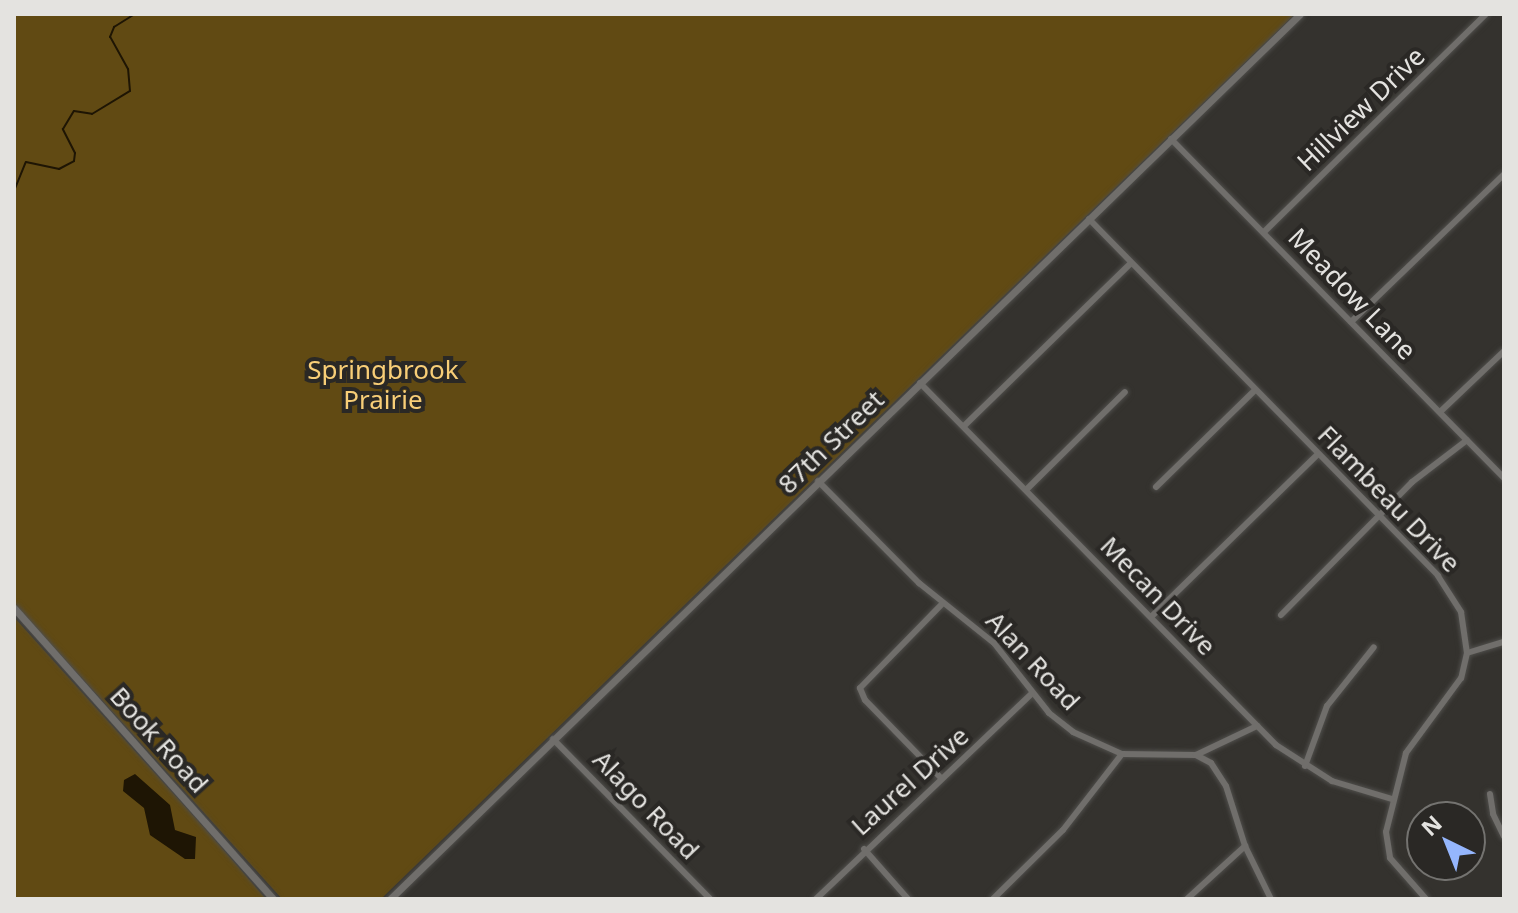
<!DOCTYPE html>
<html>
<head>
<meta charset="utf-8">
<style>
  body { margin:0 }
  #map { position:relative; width:1518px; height:913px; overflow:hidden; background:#34322e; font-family:"Noto Sans",sans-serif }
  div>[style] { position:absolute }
  .green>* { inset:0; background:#614a13 }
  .water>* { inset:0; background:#1e1504 }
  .stream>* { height:2px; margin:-1px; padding:0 1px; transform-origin:1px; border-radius:1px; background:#1e1504 }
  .roads { filter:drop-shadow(0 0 2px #4f4e4b) drop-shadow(0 0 2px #4f4e4b) }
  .minor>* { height:6px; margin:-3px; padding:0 3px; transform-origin:3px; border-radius:3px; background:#706e6b }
  .tertiary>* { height:7px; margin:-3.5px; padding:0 3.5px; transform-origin:3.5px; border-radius:3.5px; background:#706e6b }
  span { translate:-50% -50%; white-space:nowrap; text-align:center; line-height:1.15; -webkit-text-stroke:8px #2a2825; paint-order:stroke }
  .street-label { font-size:26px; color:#e4e3e0 }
  .park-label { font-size:26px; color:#f8ce77 }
  .frame { position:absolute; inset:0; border:16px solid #e4e3e0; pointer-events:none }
  .north { position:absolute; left:1406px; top:801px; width:80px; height:80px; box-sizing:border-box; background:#2a2825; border:2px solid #747370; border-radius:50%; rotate:317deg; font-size:22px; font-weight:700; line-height:32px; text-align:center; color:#e4e3e0 }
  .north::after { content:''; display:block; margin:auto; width:28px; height:36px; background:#95b6fd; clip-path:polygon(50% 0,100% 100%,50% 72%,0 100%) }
</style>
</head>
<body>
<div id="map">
  <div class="green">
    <i style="clip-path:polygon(14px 14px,1295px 14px,381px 899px,282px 899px,14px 603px)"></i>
    <i style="clip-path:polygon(14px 617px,208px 832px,266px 899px,14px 899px)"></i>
  </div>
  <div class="water">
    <i style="clip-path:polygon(135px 774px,170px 805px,175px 830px,196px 837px,195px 859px,185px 859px,150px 835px,144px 808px,123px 791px,124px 780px)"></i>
  </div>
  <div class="stream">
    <i style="left:14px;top:191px;width:31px;rotate:-68deg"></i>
    <i style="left:26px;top:162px;width:34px;rotate:12deg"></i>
    <i style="left:59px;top:169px;width:17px;rotate:-28deg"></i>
    <i style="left:74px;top:161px;width:8px;rotate:-83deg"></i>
    <i style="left:75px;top:153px;width:27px;rotate:-117deg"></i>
    <i style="left:63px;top:129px;width:21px;rotate:-59deg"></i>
    <i style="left:74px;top:111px;width:18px;rotate:9deg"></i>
    <i style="left:92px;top:114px;width:44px;rotate:-31.2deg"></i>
    <i style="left:130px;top:91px;width:22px;rotate:-95deg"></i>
    <i style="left:128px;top:69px;width:37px;rotate:-119deg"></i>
    <i style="left:110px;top:37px;width:11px;rotate:-68deg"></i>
    <i style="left:114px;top:27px;width:25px;rotate:-32deg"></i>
  </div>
  <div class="roads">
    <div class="minor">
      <i style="left:1171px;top:139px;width:475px;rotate:45.5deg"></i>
      <i style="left:1089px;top:219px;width:499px;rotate:45.6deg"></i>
      <i style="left:1438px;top:576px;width:43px;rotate:57.4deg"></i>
      <i style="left:1461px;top:612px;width:41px;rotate:81.7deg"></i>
      <i style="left:1467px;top:653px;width:26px;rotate:103deg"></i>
      <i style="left:1461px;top:678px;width:93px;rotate:126.3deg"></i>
      <i style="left:1406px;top:753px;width:81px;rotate:104.2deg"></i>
      <i style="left:1386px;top:832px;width:26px;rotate:81deg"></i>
      <i style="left:1390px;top:858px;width:55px;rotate:48.7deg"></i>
      <i style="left:1264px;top:232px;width:311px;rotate:-44.5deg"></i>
      <i style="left:1351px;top:322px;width:213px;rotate:-44deg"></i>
      <i style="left:920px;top:383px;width:508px;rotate:45.48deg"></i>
      <i style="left:1276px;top:745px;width:67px;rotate:32.7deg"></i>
      <i style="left:1332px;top:781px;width:63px;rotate:16.7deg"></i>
      <i style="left:1440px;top:412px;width:88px;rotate:-43.6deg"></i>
      <i style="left:964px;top:426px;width:233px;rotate:-44.3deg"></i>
      <i style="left:818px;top:481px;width:144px;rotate:45.3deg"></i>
      <i style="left:919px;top:583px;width:96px;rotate:38.7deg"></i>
      <i style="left:994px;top:643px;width:89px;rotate:51.8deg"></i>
      <i style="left:1049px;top:713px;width:31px;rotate:38deg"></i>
      <i style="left:1073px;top:732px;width:54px;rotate:24.2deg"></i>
      <i style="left:1122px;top:754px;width:74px;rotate:0.8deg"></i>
      <i style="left:1196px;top:755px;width:17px;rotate:28deg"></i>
      <i style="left:1211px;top:763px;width:27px;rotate:57deg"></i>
      <i style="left:1226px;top:786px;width:63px;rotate:72.4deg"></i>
      <i style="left:1245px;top:846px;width:59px;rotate:63.9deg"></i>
      <i style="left:1156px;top:487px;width:139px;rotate:-44.4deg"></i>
      <i style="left:1026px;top:490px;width:139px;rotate:-44.7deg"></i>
      <i style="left:1281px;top:615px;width:187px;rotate:-45.4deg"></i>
      <i style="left:1412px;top:482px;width:69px;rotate:-37.4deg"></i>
      <i style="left:1151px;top:617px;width:233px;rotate:-44.3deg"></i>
      <i style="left:1467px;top:653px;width:39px;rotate:-17deg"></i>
      <i style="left:553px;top:739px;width:224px;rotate:45.5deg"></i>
      <i style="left:1196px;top:755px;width:68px;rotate:-25.4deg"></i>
      <i style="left:1305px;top:766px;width:64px;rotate:-69.9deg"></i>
      <i style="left:1327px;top:706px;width:75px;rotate:-51.5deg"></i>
      <i style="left:940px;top:777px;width:107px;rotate:-134.2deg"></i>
      <i style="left:865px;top:700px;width:13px;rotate:-113deg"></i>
      <i style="left:860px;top:688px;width:119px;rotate:-45.7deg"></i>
      <i style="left:1490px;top:794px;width:20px;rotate:81deg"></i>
      <i style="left:1493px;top:814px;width:25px;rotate:64deg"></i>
      <i style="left:864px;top:849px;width:67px;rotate:48.7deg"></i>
      <i style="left:816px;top:899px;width:298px;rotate:-43.6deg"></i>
      <i style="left:993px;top:899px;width:98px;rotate:-44.6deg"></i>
      <i style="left:1063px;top:830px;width:96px;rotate:-52.2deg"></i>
      <i style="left:1187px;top:899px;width:79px;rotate:-42.4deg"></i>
    </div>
    <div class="tertiary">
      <i style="left:14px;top:608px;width:390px;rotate:48.3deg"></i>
      <i style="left:390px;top:899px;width:1269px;rotate:-44.2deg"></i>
    </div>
  </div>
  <div class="street-label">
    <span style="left:1361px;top:109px;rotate:-44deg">Hillview Drive</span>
    <span style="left:1352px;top:294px;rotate:46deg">Meadow Lane</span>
    <span style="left:831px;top:442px;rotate:-44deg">87th Street</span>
    <span style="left:1389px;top:499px;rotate:46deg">Flambeau Drive</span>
    <span style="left:1158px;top:596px;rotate:46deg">Mecan Drive</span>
    <span style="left:1033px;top:661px;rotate:47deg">Alan Road</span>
    <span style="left:159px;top:740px;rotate:48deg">Book Road</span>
    <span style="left:910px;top:781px;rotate:-42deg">Laurel Drive</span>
    <span style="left:646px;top:805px;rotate:46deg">Alago Road</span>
  </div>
  <div class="park-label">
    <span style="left:383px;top:385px">Springbrook<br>Prairie</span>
  </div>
  <div class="frame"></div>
  <div class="north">N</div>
</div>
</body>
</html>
